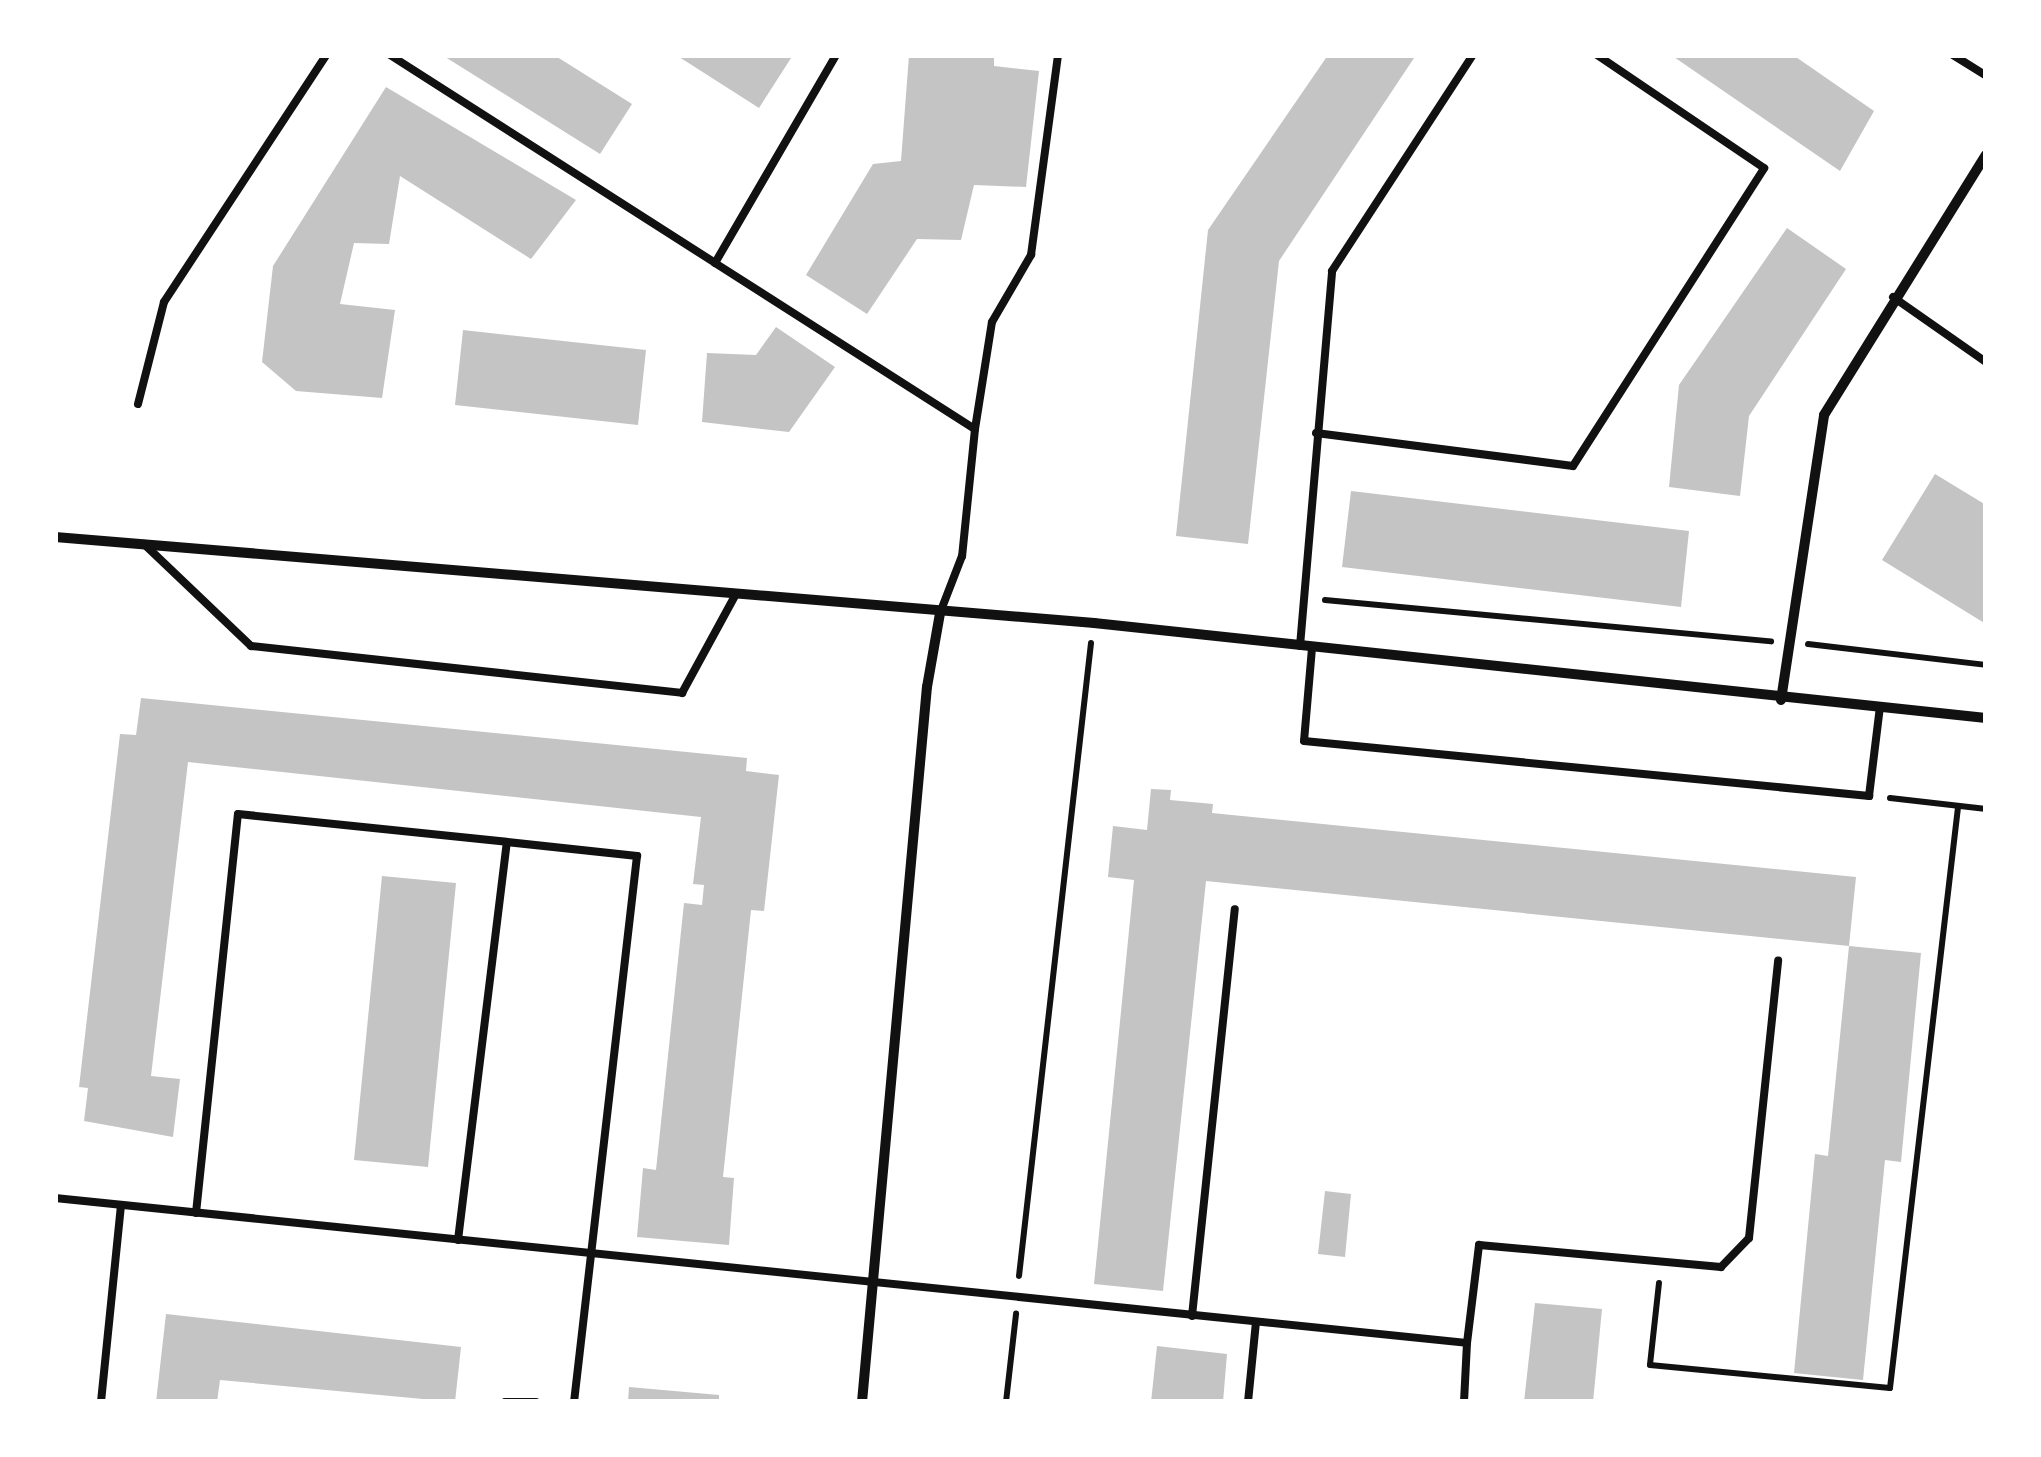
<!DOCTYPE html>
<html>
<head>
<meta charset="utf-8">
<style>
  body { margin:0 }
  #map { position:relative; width:2041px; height:1457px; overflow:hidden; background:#fff; font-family:Arial,sans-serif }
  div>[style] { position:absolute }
  .building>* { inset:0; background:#c4c4c4 }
  .path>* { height:6px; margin:-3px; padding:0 3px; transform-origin:3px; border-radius:3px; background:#111 }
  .service>* { height:8px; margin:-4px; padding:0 4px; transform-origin:4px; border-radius:4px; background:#111 }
  .minor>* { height:10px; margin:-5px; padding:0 5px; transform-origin:5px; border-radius:5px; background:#111 }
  span { translate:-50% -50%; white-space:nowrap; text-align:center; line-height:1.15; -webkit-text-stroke:10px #fff; paint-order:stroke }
  .frame { position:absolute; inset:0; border:58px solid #fff; pointer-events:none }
</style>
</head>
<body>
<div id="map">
  <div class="building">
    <i style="clip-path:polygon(442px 55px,554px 55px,632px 104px,600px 154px)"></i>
    <i style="clip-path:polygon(676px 55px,793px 55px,759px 108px)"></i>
    <i style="clip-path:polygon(909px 55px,994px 55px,994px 66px,1039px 71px,1026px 187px,974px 185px,961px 240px,917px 239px,867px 314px,806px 275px,873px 164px,901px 161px)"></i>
    <i style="clip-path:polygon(1328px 55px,1416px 55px,1279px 261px,1248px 544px,1176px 536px,1208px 230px)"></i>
    <i style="clip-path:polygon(1671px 55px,1793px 55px,1874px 111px,1840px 171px)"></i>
    <i style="clip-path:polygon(386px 87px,576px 200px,531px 259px,400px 176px,389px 244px,354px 243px,340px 304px,395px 310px,382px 398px,296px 391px,262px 362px,273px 266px)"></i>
    <i style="clip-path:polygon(1787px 228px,1846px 269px,1749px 416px,1740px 496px,1669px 487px,1679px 385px)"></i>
    <i style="clip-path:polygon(776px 327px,835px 367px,789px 432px,702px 422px,707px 353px,756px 355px)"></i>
    <i style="clip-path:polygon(463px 330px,646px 350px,638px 425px,455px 405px)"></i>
    <i style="clip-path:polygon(1935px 474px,1986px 505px,1986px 624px,1882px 560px)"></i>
    <i style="clip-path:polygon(1351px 491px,1689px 531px,1681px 607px,1342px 567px)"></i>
    <i style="clip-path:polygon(141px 698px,747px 758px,746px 771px,779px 775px,764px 911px,751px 910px,723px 1177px,734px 1178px,729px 1245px,637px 1237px,643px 1168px,656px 1170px,684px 903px,702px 905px,704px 885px,693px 884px,701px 817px,188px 762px,151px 1076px,180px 1079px,173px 1137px,84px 1121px,88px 1088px,79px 1087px,120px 734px,136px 735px)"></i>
    <i style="clip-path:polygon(1151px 789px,1171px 790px,1170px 800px,1213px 804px,1212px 813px,1856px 877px,1849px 946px,1206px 881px,1163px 1291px,1094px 1284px,1134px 880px,1108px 877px,1113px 826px,1147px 830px)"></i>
    <i style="clip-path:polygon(382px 876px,456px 883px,428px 1167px,354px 1160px)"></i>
    <i style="clip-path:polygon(1849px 946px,1921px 953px,1901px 1162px,1885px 1160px,1863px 1380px,1794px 1373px,1815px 1154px,1828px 1156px)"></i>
    <i style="clip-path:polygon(1325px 1191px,1351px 1194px,1345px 1257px,1318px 1254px)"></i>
    <i style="clip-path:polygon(1535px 1303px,1602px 1309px,1593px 1402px,1524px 1402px)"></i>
    <i style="clip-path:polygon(166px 1314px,461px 1347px,455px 1402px,220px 1380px,217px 1402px,156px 1402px)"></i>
    <i style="clip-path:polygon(1157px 1346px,1227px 1354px,1223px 1402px,1151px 1402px)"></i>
    <i style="clip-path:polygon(629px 1387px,719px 1395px,719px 1402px,628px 1402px)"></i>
  </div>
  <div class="path">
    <i style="left:1325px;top:600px;width:448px;rotate:5.3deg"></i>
    <i style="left:1808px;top:644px;width:179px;rotate:6.7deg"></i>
    <i style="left:1890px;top:798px;width:97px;rotate:6.5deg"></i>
    <i style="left:1019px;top:1276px;width:637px;rotate:-83.51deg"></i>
    <i style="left:1659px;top:1283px;width:82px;rotate:96.3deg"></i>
    <i style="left:1650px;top:1365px;width:241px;rotate:5.5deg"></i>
    <i style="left:1890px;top:1388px;width:585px;rotate:-83.32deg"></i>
    <i style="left:1006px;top:1402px;width:89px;rotate:-83.5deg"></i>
  </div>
  <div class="service">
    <i style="left:390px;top:55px;width:386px;rotate:32.6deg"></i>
    <i style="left:715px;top:263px;width:241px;rotate:-59.8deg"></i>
    <i style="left:1953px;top:55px;width:39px;rotate:32deg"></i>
    <i style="left:715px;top:263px;width:308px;rotate:32.6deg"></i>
    <i style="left:975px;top:429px;width:128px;rotate:95.8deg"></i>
    <i style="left:962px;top:556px;width:61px;rotate:111.1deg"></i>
    <i style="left:1893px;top:297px;width:113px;rotate:35deg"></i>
    <i style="left:138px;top:404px;width:105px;rotate:-75.7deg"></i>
    <i style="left:164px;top:302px;width:295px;rotate:-56.7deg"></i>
    <i style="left:975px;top:429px;width:108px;rotate:-81deg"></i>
    <i style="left:992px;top:322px;width:78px;rotate:-59.8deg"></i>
    <i style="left:1031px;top:255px;width:202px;rotate:-82.3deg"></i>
    <i style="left:1316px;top:433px;width:259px;rotate:7.3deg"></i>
    <i style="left:1573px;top:466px;width:354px;rotate:-57.3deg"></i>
    <i style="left:1764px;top:168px;width:202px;rotate:-145.9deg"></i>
    <i style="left:144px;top:544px;width:148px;rotate:43.6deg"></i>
    <i style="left:251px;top:646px;width:434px;rotate:6.2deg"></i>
    <i style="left:682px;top:693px;width:113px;rotate:-61.4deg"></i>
    <i style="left:1300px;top:646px;width:376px;rotate:-85.1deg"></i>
    <i style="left:1332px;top:271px;width:258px;rotate:-56.9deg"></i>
    <i style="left:1312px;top:648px;width:93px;rotate:94.9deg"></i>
    <i style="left:1304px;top:741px;width:568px;rotate:5.56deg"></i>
    <i style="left:1869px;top:796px;width:90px;rotate:-83deg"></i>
    <i style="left:55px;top:1198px;width:1419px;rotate:5.86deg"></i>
    <i style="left:1467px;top:1343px;width:99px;rotate:-83deg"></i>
    <i style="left:1479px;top:1245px;width:243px;rotate:5.2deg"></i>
    <i style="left:1721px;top:1267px;width:40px;rotate:-46deg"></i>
    <i style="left:1749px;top:1238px;width:279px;rotate:-84deg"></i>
    <i style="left:196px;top:1213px;width:401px;rotate:-84deg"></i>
    <i style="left:238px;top:814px;width:270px;rotate:5.9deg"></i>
    <i style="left:458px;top:1240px;width:401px;rotate:-83deg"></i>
    <i style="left:507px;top:842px;width:131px;rotate:6.1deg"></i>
    <i style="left:637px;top:856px;width:550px;rotate:96.58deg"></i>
    <i style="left:1192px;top:1316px;width:409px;rotate:-84deg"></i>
    <i style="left:101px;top:1402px;width:198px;rotate:-84.2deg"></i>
    <i style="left:505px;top:1402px;width:31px"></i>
    <i style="left:1248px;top:1402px;width:80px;rotate:-84.3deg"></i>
    <i style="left:1464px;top:1402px;width:59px;rotate:-87.1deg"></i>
  </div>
  <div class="minor">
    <i style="left:55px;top:537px;width:1043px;rotate:4.73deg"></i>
    <i style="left:1094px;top:623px;width:897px;rotate:6.08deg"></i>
    <i style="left:1781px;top:700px;width:288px;rotate:-81.4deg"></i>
    <i style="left:1824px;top:415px;width:306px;rotate:-58.1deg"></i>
    <i style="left:862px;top:1402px;width:718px;rotate:-84.81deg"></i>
    <i style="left:927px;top:687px;width:75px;rotate:-80deg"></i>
  </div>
  <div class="frame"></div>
</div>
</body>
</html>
